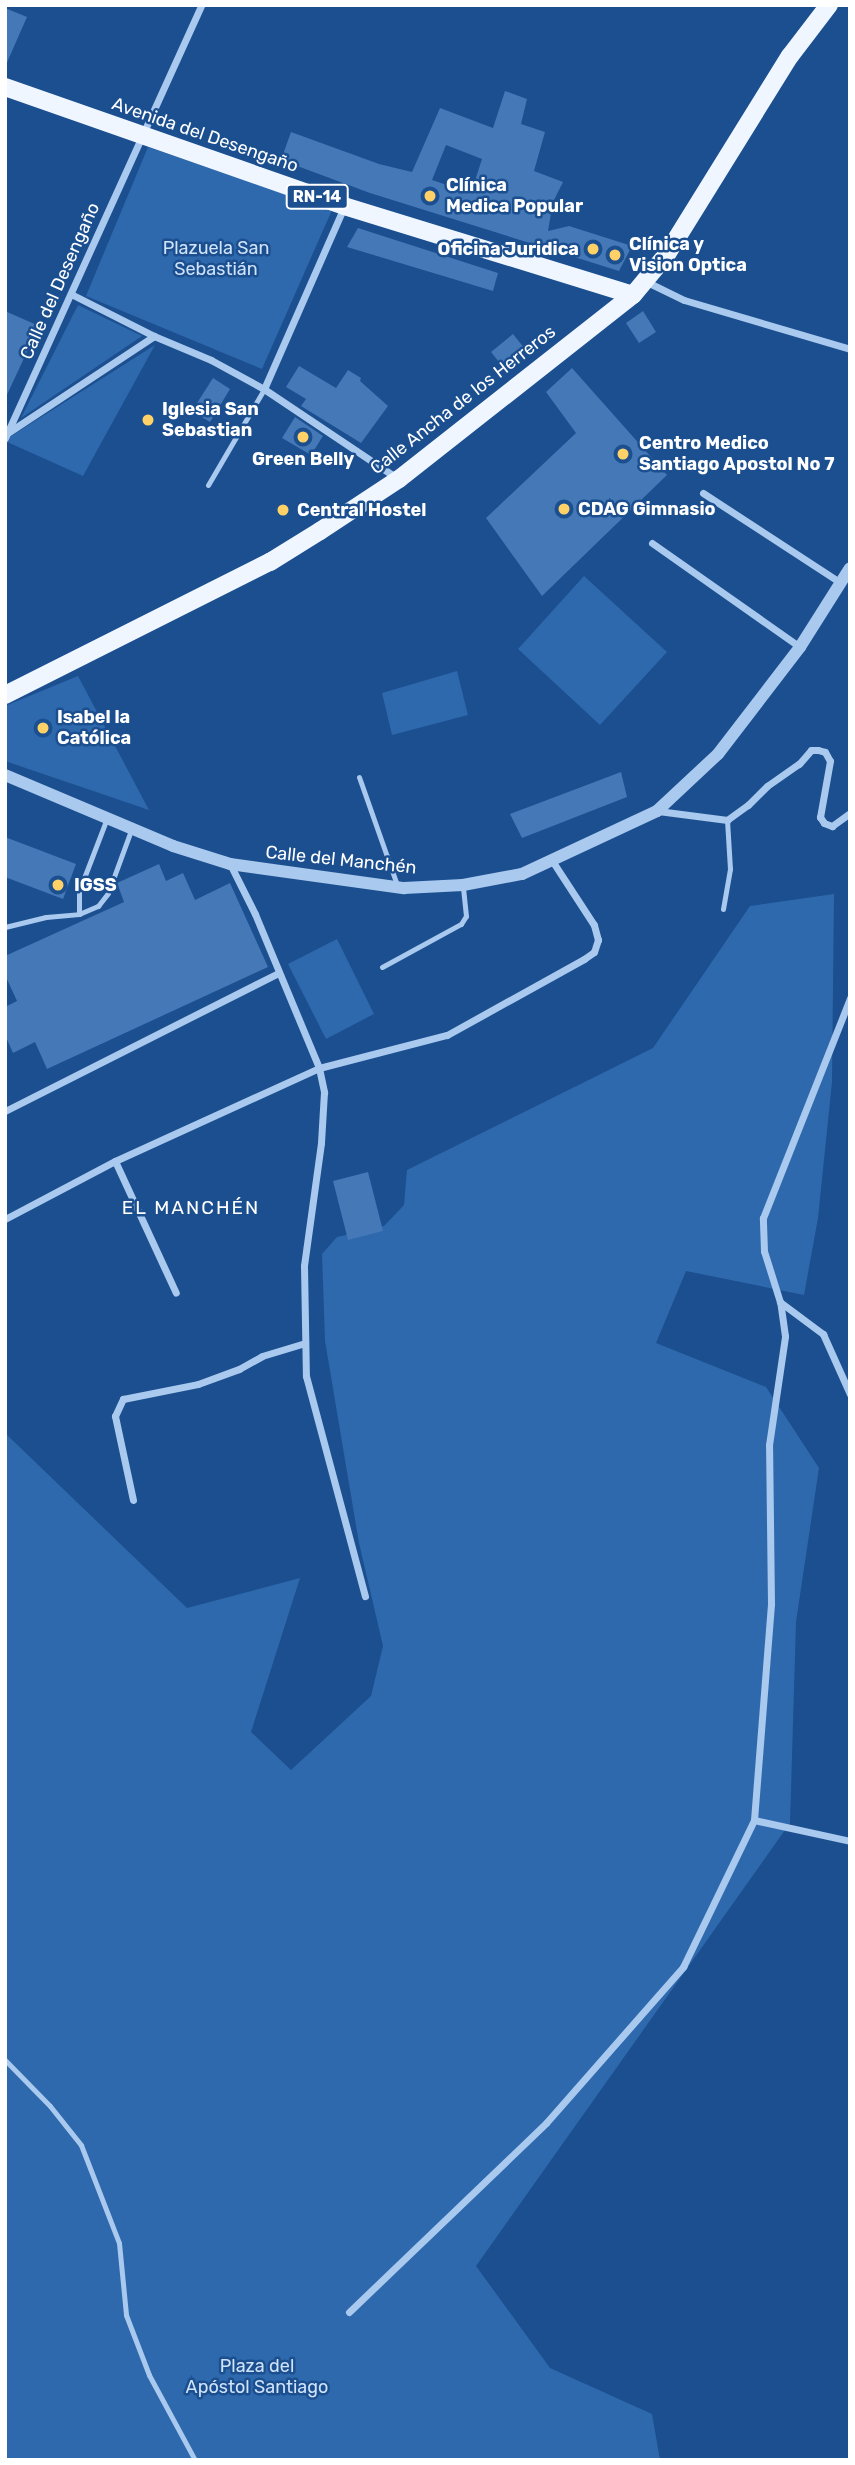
<!DOCTYPE html>
<html>
<head>
<meta charset="utf-8">
<style>
  body { margin:0 }
  #map { position:relative; width:855px; height:2465px; overflow:hidden; background:#1b4f8f; font-family:Rubik,sans-serif }
  div>[style] { position:absolute }
  .green>* { inset:0; background:#2e69ad }
  .building>* { inset:0; background:#4478b7 }
  .service>* { height:5px; margin:-2.5px; padding:0 2.5px; transform-origin:2.5px; border-radius:2.5px; background:#a9c9ee }
  .minor>* { height:7px; margin:-3.5px; padding:0 3.5px; transform-origin:3.5px; border-radius:3.5px; background:#a9c9ee }
  .tertiary>* { height:12px; margin:-6px; padding:0 6px; transform-origin:6px; border-radius:6px; background:#a9c9ee }
  .primary>* { height:18px; margin:-9px; padding:0 9px; transform-origin:9px; border-radius:9px; background:#f0f6ff }
  .dots>* { width:19px; height:19px; translate:-50% -50%; box-sizing:border-box; border:4px solid #1b4f8f; border-radius:50% }
  span { translate:-50% -50%; white-space:nowrap; text-align:center; line-height:1.15; -webkit-text-stroke:5px #1b4f8f; paint-order:stroke }
  .shield-label span { padding:2px 5px; background:#1b4f8f; border:2px solid; border-radius:5px; -webkit-text-stroke-width:0 }
  .shield-label { font-size:16px; color:#fff; font-weight:700 }
  .street-label { font-size:18px; color:#fff }
  .poi-label { font-size:18px; color:#fff; font-weight:700 }
  .left { translate:0 -50%; text-align:left }
  .right { translate:-100% -50%; text-align:right }
  .park-label { font-size:18px; color:#cfe3fa }
  .neighbourhood-label { font-size:19px; color:#fff; letter-spacing:2px }
  .frame { position:absolute; inset:0; border:7px solid #fff; pointer-events:none }
</style>
</head>
<body>
<div id="map">
  <div class="green">
    <i style="clip-path:polygon(148px 147px,332px 210px,262px 369px,86px 296px)"></i>
    <i style="clip-path:polygon(78px 305px,142px 336px,21px 418px)"></i>
    <i style="clip-path:polygon(155px 345px,83px 476px,5px 441px,5px 440px)"></i>
    <i style="clip-path:polygon(584px 576px,667px 652px,600px 725px,518px 649px)"></i>
    <i style="clip-path:polygon(457px 671px,468px 715px,392px 735px,382px 693px)"></i>
    <i style="clip-path:polygon(78px 676px,149px 810px,5px 761px,5px 706px)"></i>
    <i style="clip-path:polygon(834px 894px,832px 1082px,818px 1218px,804px 1295px,686px 1271px,656px 1343px,766px 1387px,819px 1468px,796px 1622px,790px 1823px,476px 2266px,550px 2368px,652px 2414px,660px 2460px,5px 2460px,5px 1433px,187px 1608px,300px 1578px,251px 1732px,291px 1770px,371px 1696px,383px 1646px,359px 1543px,325px 1341px,322px 1254px,337px 1237px,384px 1226px,404px 1205px,407px 1170px,653px 1048px,750px 906px)"></i>
    <i style="clip-path:polygon(337px 939px,374px 1014px,326px 1039px,288px 964px)"></i>
  </div>
  <div class="building">
    <i style="clip-path:polygon(5px 8px,27px 17px,5px 67px)"></i>
    <i style="clip-path:polygon(evenodd,505px 91px,527px 99px,521px 124px,545px 132px,534px 171px,563px 182px,553px 202px,548px 231px,569px 226px,632px 246px,619px 271px,370px 193px,281px 160px,291px 132px,379px 164px,412px 172px,440px 108px,493px 128px,505px 91px,446px 145px,482px 159px,471px 193px,432px 180px,446px 145px)"></i>
    <i style="clip-path:polygon(358px 228px,498px 273px,493px 291px,347px 247px)"></i>
    <i style="clip-path:polygon(5px 311px,39px 326px,5px 399px)"></i>
    <i style="clip-path:polygon(643px 311px,656px 332px,639px 343px,626px 323px)"></i>
    <i style="clip-path:polygon(513px 334px,525px 349px,503px 367px,491px 352px)"></i>
    <i style="clip-path:polygon(299px 366px,336px 388px,348px 370px,361px 378px,360px 381px,388px 406px,361px 443px,301px 406px,306px 399px,286px 387px)"></i>
    <i style="clip-path:polygon(572px 368px,667px 475px,542px 596px,486px 518px,576px 433px,546px 392px)"></i>
    <i style="clip-path:polygon(213px 378px,230px 389px,210px 422px,192px 411px)"></i>
    <i style="clip-path:polygon(295px 417px,323px 436px,311px 455px,282px 438px)"></i>
    <i style="clip-path:polygon(621px 772px,627px 797px,522px 838px,510px 814px)"></i>
    <i style="clip-path:polygon(5px 837px,76px 864px,63px 899px,5px 877px)"></i>
    <i style="clip-path:polygon(159px 864px,166px 881px,183px 873px,195px 900px,230px 883px,268px 967px,47px 1069px,35px 1042px,13px 1053px,5px 1035px,5px 1007px,17px 1001px,5px 975px,5px 956px,124px 902px,117px 883px)"></i>
    <i style="clip-path:polygon(368px 1172px,383px 1231px,348px 1240px,333px 1181px)"></i>
  </div>
  <div class="service">
    <i style="left:208px;top:485px;width:111px;rotate:-59.7deg"></i>
    <i style="left:359px;top:777px;width:114px;rotate:70.6deg"></i>
    <i style="left:723px;top:909px;width:41px;rotate:-80.1deg"></i>
    <i style="left:730px;top:869px;width:49px;rotate:-93.5deg"></i>
    <i style="left:79px;top:914px;width:23px;rotate:-90deg"></i>
    <i style="left:79px;top:891px;width:78px;rotate:-69deg"></i>
    <i style="left:5px;top:927px;width:42px;rotate:-13.7deg"></i>
    <i style="left:46px;top:917px;width:33px;rotate:-5deg"></i>
    <i style="left:79px;top:914px;width:21px;rotate:-23deg"></i>
    <i style="left:98px;top:906px;width:16px;rotate:-52deg"></i>
    <i style="left:108px;top:893px;width:67px;rotate:-69.9deg"></i>
    <i style="left:382px;top:967px;width:90px;rotate:-28.6deg"></i>
    <i style="left:461px;top:924px;width:9px;rotate:-58deg"></i>
    <i style="left:466px;top:916px;width:31px;rotate:-96deg"></i>
    <i style="left:5px;top:2060px;width:64px;rotate:45.6deg"></i>
    <i style="left:50px;top:2106px;width:50px;rotate:51.5deg"></i>
    <i style="left:81px;top:2145px;width:105px;rotate:68.8deg"></i>
    <i style="left:119px;top:2243px;width:72px;rotate:84.4deg"></i>
    <i style="left:126px;top:2315px;width:64px;rotate:69deg"></i>
    <i style="left:149px;top:2375px;width:97px;rotate:61.6deg"></i>
  </div>
  <div class="minor">
    <i style="left:645px;top:281px;width:43px;rotate:26deg"></i>
    <i style="left:684px;top:300px;width:173px;rotate:16.4deg"></i>
    <i style="left:73px;top:295px;width:91px;rotate:26.8deg"></i>
    <i style="left:154px;top:336px;width:62px;rotate:22.8deg"></i>
    <i style="left:211px;top:360px;width:60px;rotate:28.7deg"></i>
    <i style="left:264px;top:389px;width:160px;rotate:33.8deg"></i>
    <i style="left:264px;top:389px;width:199px;rotate:-66.3deg"></i>
    <i style="left:9px;top:432px;width:174px;rotate:-33.5deg"></i>
    <i style="left:5px;top:438px;width:475px;rotate:-65.6deg"></i>
    <i style="left:703px;top:493px;width:165px;rotate:33.1deg"></i>
    <i style="left:652px;top:543px;width:181px;rotate:35.1deg"></i>
    <i style="left:658px;top:811px;width:70px;rotate:7.4deg"></i>
    <i style="left:727px;top:820px;width:26px;rotate:-36deg"></i>
    <i style="left:748px;top:805px;width:27px;rotate:-45deg"></i>
    <i style="left:767px;top:786px;width:39px;rotate:-35deg"></i>
    <i style="left:799px;top:764px;width:18px;rotate:-49deg"></i>
    <i style="left:811px;top:750px;width:7px"></i>
    <i style="left:818px;top:750px;width:7px;rotate:16deg"></i>
    <i style="left:825px;top:752px;width:10px;rotate:61deg"></i>
    <i style="left:830px;top:761px;width:57px;rotate:100.1deg"></i>
    <i style="left:820px;top:817px;width:7px;rotate:56deg"></i>
    <i style="left:824px;top:823px;width:9px;rotate:21deg"></i>
    <i style="left:832px;top:826px;width:22px;rotate:-36deg"></i>
    <i style="left:230px;top:864px;width:56px;rotate:63.4deg"></i>
    <i style="left:255px;top:914px;width:167px;rotate:67.4deg"></i>
    <i style="left:319px;top:1068px;width:25px;rotate:78deg"></i>
    <i style="left:324px;top:1092px;width:51px;rotate:93.4deg"></i>
    <i style="left:321px;top:1143px;width:124px;rotate:97.9deg"></i>
    <i style="left:304px;top:1266px;width:110px;rotate:89deg"></i>
    <i style="left:306px;top:1376px;width:228px;rotate:75deg"></i>
    <i style="left:5px;top:1111px;width:306px;rotate:-26.8deg"></i>
    <i style="left:115px;top:1161px;width:145px;rotate:65.2deg"></i>
    <i style="left:5px;top:1219px;width:124px;rotate:-27.8deg"></i>
    <i style="left:115px;top:1161px;width:224px;rotate:-24.5deg"></i>
    <i style="left:319px;top:1068px;width:132px;rotate:-14.5deg"></i>
    <i style="left:447px;top:1035px;width:157px;rotate:-29deg"></i>
    <i style="left:584px;top:959px;width:12px;rotate:-35deg"></i>
    <i style="left:594px;top:952px;width:13px;rotate:-72deg"></i>
    <i style="left:598px;top:940px;width:16px;rotate:-105deg"></i>
    <i style="left:594px;top:925px;width:75px;rotate:-123.1deg"></i>
    <i style="left:780px;top:1302px;width:54px;rotate:36.7deg"></i>
    <i style="left:823px;top:1334px;width:66px;rotate:65.8deg"></i>
    <i style="left:133px;top:1500px;width:86px;rotate:-102.1deg"></i>
    <i style="left:115px;top:1416px;width:19px;rotate:-65deg"></i>
    <i style="left:123px;top:1399px;width:76px;rotate:-11.3deg"></i>
    <i style="left:198px;top:1384px;width:44px;rotate:-20.1deg"></i>
    <i style="left:239px;top:1369px;width:26px;rotate:-29deg"></i>
    <i style="left:262px;top:1356px;width:45px;rotate:-16.8deg"></i>
    <i style="left:754px;top:1820px;width:98px;rotate:12.3deg"></i>
    <i style="left:349px;top:2312px;width:273px;rotate:-43.8deg"></i>
    <i style="left:546px;top:2123px;width:208px;rotate:-48.7deg"></i>
    <i style="left:683px;top:1967px;width:163px;rotate:-64.2deg"></i>
    <i style="left:754px;top:1820px;width:217px;rotate:-85.5deg"></i>
    <i style="left:771px;top:1604px;width:159px;rotate:-90.7deg"></i>
    <i style="left:769px;top:1445px;width:110px;rotate:-81.6deg"></i>
    <i style="left:785px;top:1336px;width:34px;rotate:-98deg"></i>
    <i style="left:780px;top:1302px;width:53px;rotate:-107.4deg"></i>
    <i style="left:764px;top:1251px;width:33px;rotate:-92deg"></i>
    <i style="left:763px;top:1218px;width:237px;rotate:-68.4deg"></i>
  </div>
  <div class="tertiary">
    <i style="left:5px;top:775px;width:182px;rotate:22.9deg"></i>
    <i style="left:173px;top:846px;width:60px;rotate:17.5deg"></i>
    <i style="left:230px;top:864px;width:176px;rotate:7.9deg"></i>
    <i style="left:404px;top:888px;width:59px;rotate:-2.9deg"></i>
    <i style="left:463px;top:885px;width:60px;rotate:-10.6deg"></i>
    <i style="left:522px;top:874px;width:149px;rotate:-25deg"></i>
    <i style="left:657px;top:811px;width:83px;rotate:-43.1deg"></i>
    <i style="left:718px;top:754px;width:135px;rotate:-52.5deg"></i>
    <i style="left:800px;top:647px;width:93px;rotate:-57.7deg"></i>
  </div>
  <div class="primary">
    <i style="left:5px;top:87px;width:359px;rotate:19.3deg"></i>
    <i style="left:344px;top:206px;width:302px;rotate:17.1deg"></i>
    <i style="left:5px;top:695px;width:297px;rotate:-26.7deg"></i>
    <i style="left:270px;top:562px;width:59px;rotate:-31.8deg"></i>
    <i style="left:320px;top:531px;width:95px;rotate:-33.4deg"></i>
    <i style="left:399px;top:479px;width:298px;rotate:-38.2deg"></i>
    <i style="left:633px;top:295px;width:53px;rotate:-50.3deg"></i>
    <i style="left:667px;top:254px;width:233px;rotate:-58.2deg"></i>
    <i style="left:790px;top:56px;width:64px;rotate:-52.6deg"></i>
  </div>
  <div class="dots">
    <i style="left:430px;top:196px;background:#ffd166"></i>
    <i style="left:593px;top:249px;background:#ffd166"></i>
    <i style="left:615px;top:255px;background:#ffd166"></i>
    <i style="left:148px;top:420px;background:#ffd166"></i>
    <i style="left:303px;top:437px;background:#ffd166"></i>
    <i style="left:623px;top:454px;background:#ffd166"></i>
    <i style="left:564px;top:509px;background:#ffd166"></i>
    <i style="left:283px;top:510px;background:#ffd166"></i>
    <i style="left:43px;top:728px;background:#ffd166"></i>
    <i style="left:58px;top:885px;background:#ffd166"></i>
  </div>
  <div class="shield-label">
    <span style="left:317px;top:197px">RN-14</span>
  </div>
  <div class="street-label">
    <span style="left:205px;top:135px;rotate:19deg">Avenida del Desengaño</span>
    <span style="left:60px;top:281px;rotate:-66deg">Calle del Desengaño</span>
    <span style="left:463px;top:400px;rotate:-38deg">Calle Ancha de los Herreros</span>
    <span style="left:341px;top:860px;rotate:6deg">Calle del Manchén</span>
  </div>
  <div class="poi-label">
    <span class="left" style="left:446px;top:196px">Clínica<br>Medica Popular</span>
    <span class="left" style="left:629px;top:255px">Clínica y<br>Vision Optica</span>
    <span class="right" style="left:579px;top:249px">Oficina Juridica</span>
    <span class="left" style="left:162px;top:420px">Iglesia San<br>Sebastian</span>
    <span class="left" style="left:639px;top:454px">Centro Medico<br>Santiago Apostol No 7</span>
    <span style="left:303px;top:459px">Green Belly</span>
    <span class="left" style="left:578px;top:509px">CDAG Gimnasio</span>
    <span class="left" style="left:297px;top:510px">Central Hostel</span>
    <span class="left" style="left:57px;top:728px">Isabel la<br>Católica</span>
    <span class="left" style="left:74px;top:885px">IGSS</span>
  </div>
  <div class="park-label">
    <span style="left:216px;top:259px">Plazuela San<br>Sebastián</span>
    <span style="left:257px;top:2377px">Plaza del<br>Apóstol Santiago</span>
  </div>
  <div class="neighbourhood-label">
    <span style="left:191px;top:1208px">EL MANCHÉN</span>
  </div>
  <div class="frame"></div>
</div>
</body>
</html>
